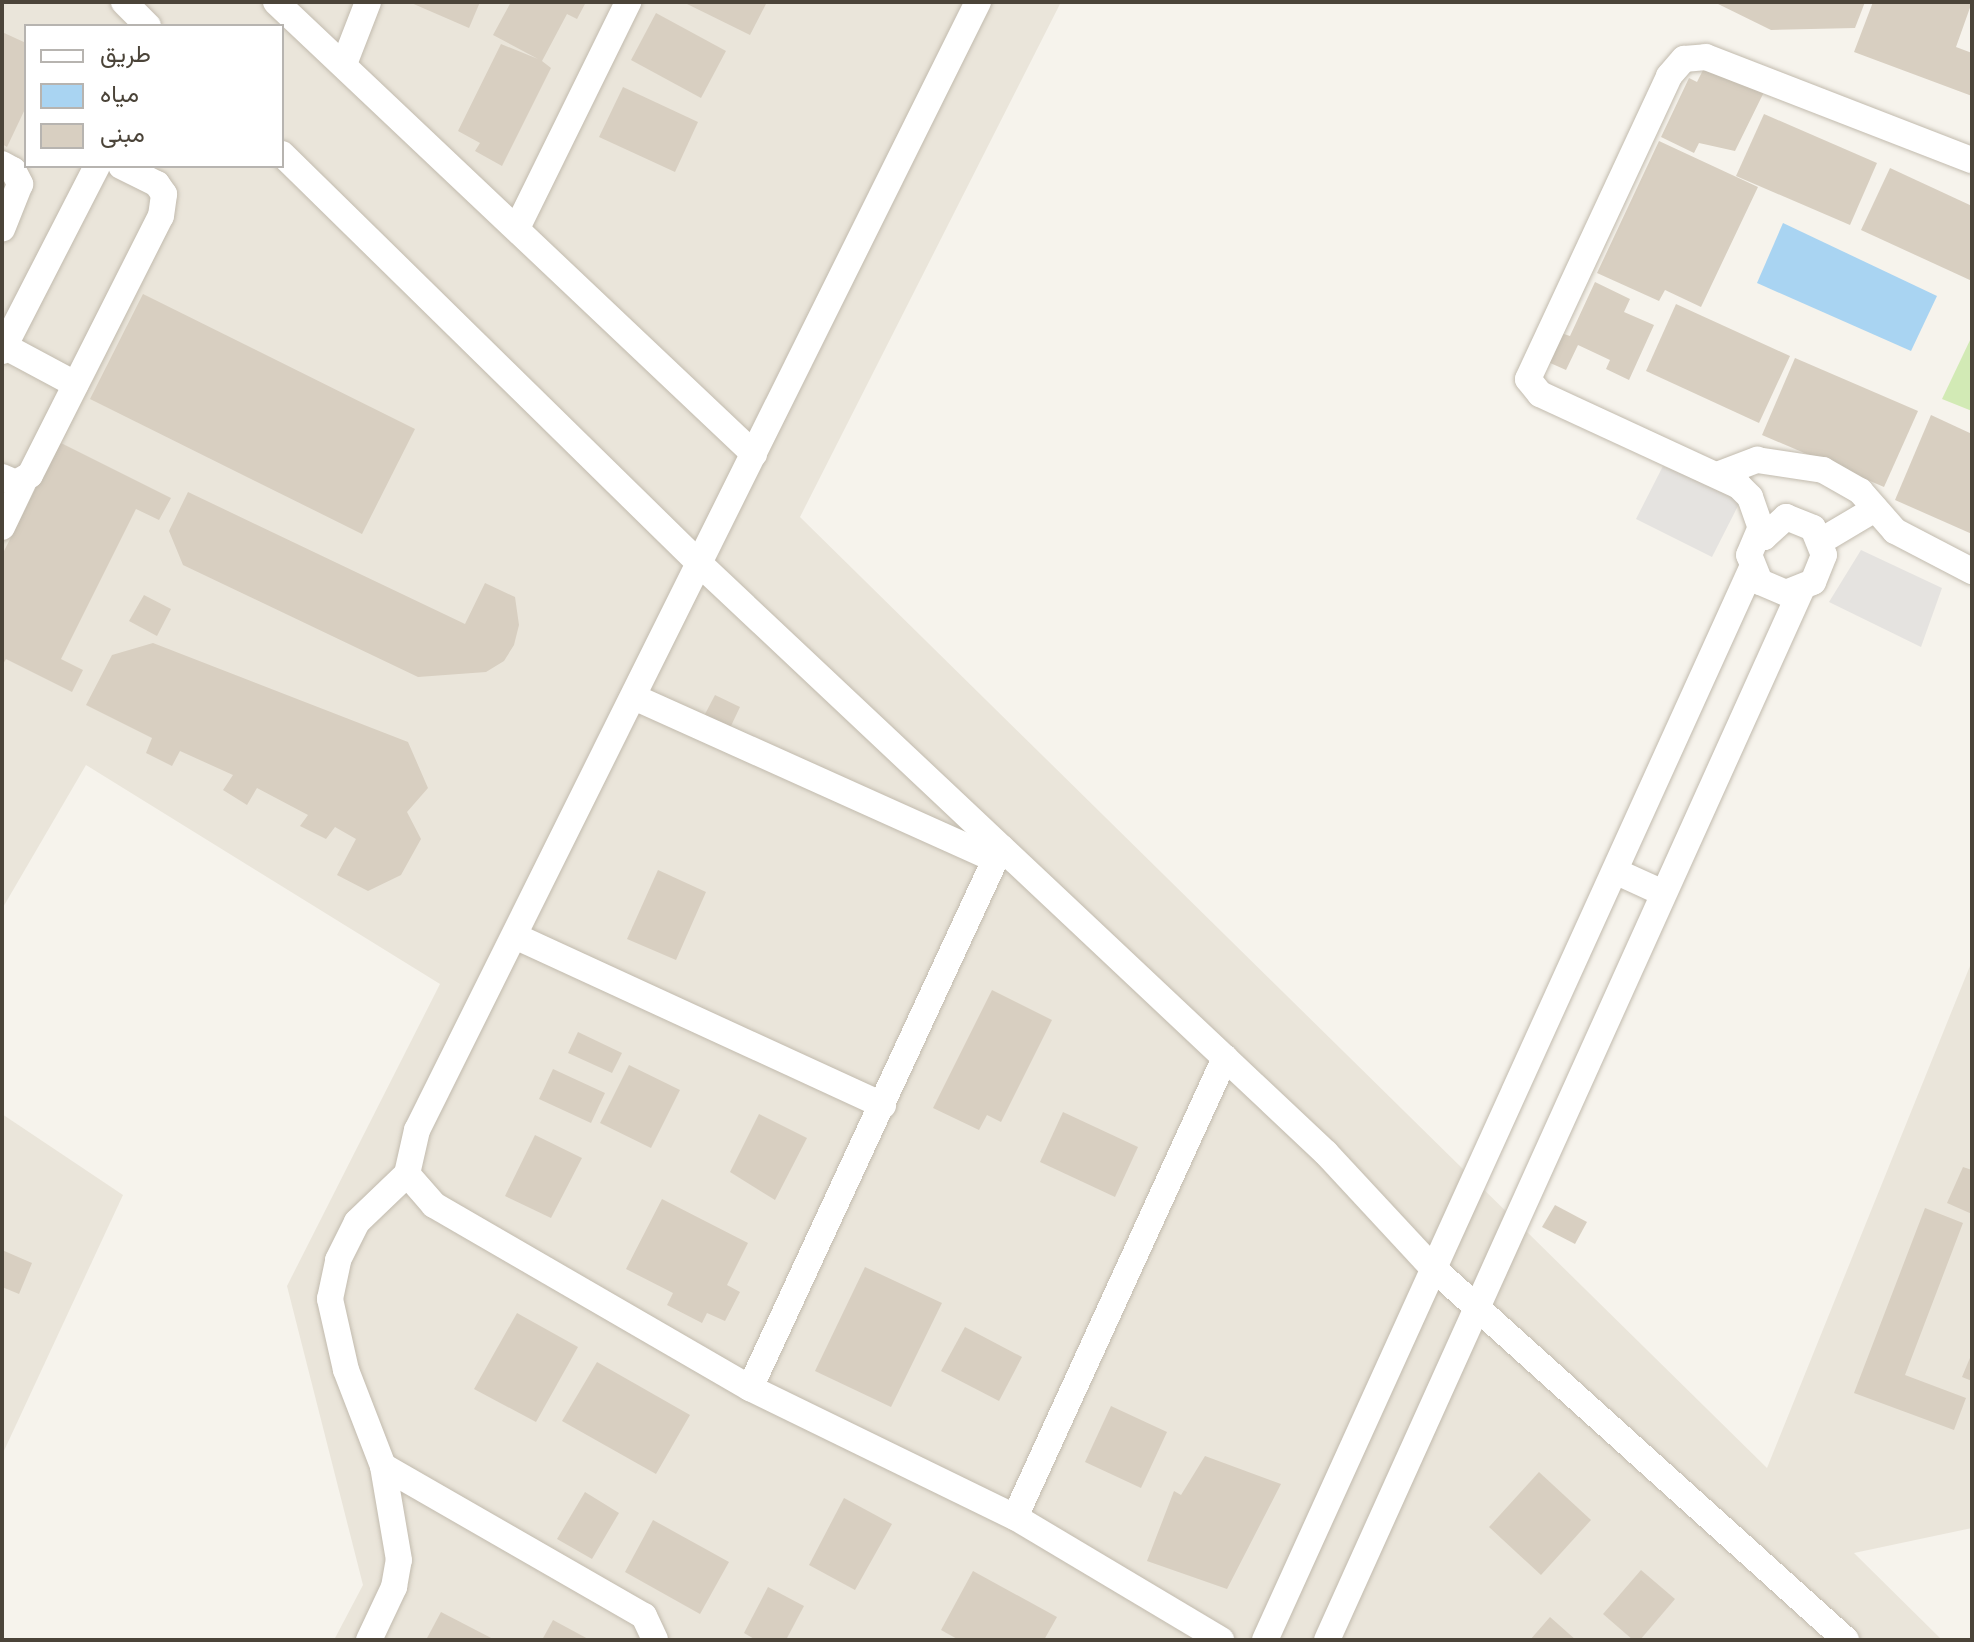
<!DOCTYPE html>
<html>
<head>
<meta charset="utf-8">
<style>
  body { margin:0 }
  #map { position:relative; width:1974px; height:1642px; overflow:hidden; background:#f6f3ec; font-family:Barlow,Vazirmatn,sans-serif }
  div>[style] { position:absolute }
  .residential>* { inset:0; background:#eae5da }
  .green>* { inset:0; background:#d2eab5 }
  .parking>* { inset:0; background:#e5e3e0 }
  .water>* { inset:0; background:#a9d4f2 }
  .building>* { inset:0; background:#d8cfc1 }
  .roads { filter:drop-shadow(0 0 2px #c2bbae) drop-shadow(0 0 2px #c2bbae) }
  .minor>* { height:26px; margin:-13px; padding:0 13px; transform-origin:13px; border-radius:13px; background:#fff }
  span { translate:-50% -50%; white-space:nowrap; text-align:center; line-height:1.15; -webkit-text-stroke:6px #fff; paint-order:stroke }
  .frame { position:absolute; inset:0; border:4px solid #4b4439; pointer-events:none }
  .legend { position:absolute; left:24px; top:24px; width:260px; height:144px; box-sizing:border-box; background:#fff; border:2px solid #b7b4b0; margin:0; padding:10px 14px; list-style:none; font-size:24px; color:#4b4439 }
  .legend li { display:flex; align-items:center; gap:16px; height:40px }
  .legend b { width:40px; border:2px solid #b7b4b0 }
</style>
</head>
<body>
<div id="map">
  <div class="residential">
    <i style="clip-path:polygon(evenodd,2px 2px,1061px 2px,800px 517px,1767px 1468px,1972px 961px,1972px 1528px,1854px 1553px,1942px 1640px,334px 1640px,363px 1585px,287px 1286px,440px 984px,86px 765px,2px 909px,2px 2px,26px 26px,282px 26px,282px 166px,26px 166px,26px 26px)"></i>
    <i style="clip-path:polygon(2px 1114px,123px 1195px,2px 1455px)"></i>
  </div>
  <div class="green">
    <i style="clip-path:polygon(1972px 336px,1972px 411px,1942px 399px)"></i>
  </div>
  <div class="parking">
    <i style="clip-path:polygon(1663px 466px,1742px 498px,1712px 557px,1636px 519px)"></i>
    <i style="clip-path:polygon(1861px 550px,1942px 588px,1921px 647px,1829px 602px)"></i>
  </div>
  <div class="water">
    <i style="clip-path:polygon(1783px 223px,1937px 296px,1911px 351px,1757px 283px)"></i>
  </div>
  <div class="building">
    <i style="clip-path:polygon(409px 2px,480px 2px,469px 28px)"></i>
    <i style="clip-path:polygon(511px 2px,586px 2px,577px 19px,567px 14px,542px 61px,551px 68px,502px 166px,475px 151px,480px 143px,458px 131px,501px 44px,538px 59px,493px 35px)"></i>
    <i style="clip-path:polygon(683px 2px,767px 2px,750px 35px)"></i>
    <i style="clip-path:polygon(1714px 2px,1865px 2px,1855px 28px,1771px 30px)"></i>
    <i style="clip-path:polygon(1873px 2px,1972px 2px,1956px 47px,1972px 53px,1972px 96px,1854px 52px)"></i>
    <i style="clip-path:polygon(656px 13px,726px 51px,701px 98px,631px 60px)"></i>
    <i style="clip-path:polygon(2px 32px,26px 43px,26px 107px,7px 147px,2px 144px)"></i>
    <i style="clip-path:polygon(1706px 64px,1764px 92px,1735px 151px,1699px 143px,1694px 153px,1661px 137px,1689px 78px,1697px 82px)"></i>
    <i style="clip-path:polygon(623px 87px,698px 122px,675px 172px,599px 137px)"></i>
    <i style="clip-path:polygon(1764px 114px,1877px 163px,1850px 225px,1736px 176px)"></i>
    <i style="clip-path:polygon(1659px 141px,1758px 187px,1701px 307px,1665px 290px,1659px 301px,1597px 273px)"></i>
    <i style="clip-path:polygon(1890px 168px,1972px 206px,1972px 281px,1861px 230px)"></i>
    <i style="clip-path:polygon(1595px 282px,1630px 299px,1624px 312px,1654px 325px,1629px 380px,1606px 369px,1610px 360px,1578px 345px,1566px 370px,1548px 362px,1561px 333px,1570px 336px)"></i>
    <i style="clip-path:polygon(143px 294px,415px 429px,362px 534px,90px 399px)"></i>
    <i style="clip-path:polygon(1676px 304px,1790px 356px,1759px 423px,1646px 371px)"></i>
    <i style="clip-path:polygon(1795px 358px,1918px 411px,1884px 487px,1762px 435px)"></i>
    <i style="clip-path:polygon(1931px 415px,1972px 434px,1972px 534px,1895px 500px)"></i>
    <i style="clip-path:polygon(59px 442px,171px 498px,159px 520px,136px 509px,61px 659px,83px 670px,72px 692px,6px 659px,2px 666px,2px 555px)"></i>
    <i style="clip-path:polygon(188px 492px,465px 624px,485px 583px,515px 597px,519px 625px,514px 645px,504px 661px,486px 672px,418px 677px,183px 565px,169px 531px)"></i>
    <i style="clip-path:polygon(144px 595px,171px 609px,157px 636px,129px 621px)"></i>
    <i style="clip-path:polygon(153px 643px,408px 742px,428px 788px,407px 812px,421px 839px,401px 875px,368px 891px,337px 875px,356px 839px,335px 827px,326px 839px,300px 826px,308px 815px,257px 788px,247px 805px,223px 790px,233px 775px,180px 751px,172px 766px,146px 753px,152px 738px,86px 705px,112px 655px)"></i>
    <i style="clip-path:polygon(715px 695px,740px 707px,730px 728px,704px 716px)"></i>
    <i style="clip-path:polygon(658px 870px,706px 892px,676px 960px,627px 939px)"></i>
    <i style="clip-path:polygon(992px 990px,1052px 1020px,1001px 1122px,987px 1115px,979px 1130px,933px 1108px)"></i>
    <i style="clip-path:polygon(578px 1032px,622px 1053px,612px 1073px,568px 1053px)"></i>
    <i style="clip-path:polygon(629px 1065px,680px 1090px,651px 1148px,600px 1123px)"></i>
    <i style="clip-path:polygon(553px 1069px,605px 1093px,591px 1123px,539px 1099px)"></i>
    <i style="clip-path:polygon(1063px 1112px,1138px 1147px,1115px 1197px,1040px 1162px)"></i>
    <i style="clip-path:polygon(759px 1114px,807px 1138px,775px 1200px,730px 1172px)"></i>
    <i style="clip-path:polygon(535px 1135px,582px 1158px,551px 1218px,505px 1196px)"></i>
    <i style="clip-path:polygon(1963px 1167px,1972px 1170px,1972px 1214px,1947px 1203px)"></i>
    <i style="clip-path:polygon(662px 1199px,748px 1243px,727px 1285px,740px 1292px,725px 1321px,707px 1313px,702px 1323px,667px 1305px,673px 1293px,626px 1269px)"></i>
    <i style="clip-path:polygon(1555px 1205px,1587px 1222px,1575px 1244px,1542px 1227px)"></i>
    <i style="clip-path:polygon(1925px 1208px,1963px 1223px,1905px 1375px,1966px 1398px,1954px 1430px,1854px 1393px)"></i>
    <i style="clip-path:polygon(2px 1250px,32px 1263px,19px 1294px,2px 1287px)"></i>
    <i style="clip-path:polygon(865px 1267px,942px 1303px,891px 1407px,815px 1371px)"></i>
    <i style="clip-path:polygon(517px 1313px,578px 1347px,536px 1422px,474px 1389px)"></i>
    <i style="clip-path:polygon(965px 1327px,1022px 1357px,999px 1401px,941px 1371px)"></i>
    <i style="clip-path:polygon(1972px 1353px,1972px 1381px,1962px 1377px)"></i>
    <i style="clip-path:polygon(597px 1362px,690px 1415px,656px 1474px,562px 1421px)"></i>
    <i style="clip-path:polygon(1111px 1406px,1167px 1432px,1141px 1488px,1085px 1462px)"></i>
    <i style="clip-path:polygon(1205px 1456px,1281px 1484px,1227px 1589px,1147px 1561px,1174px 1491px,1181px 1495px)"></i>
    <i style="clip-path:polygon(1539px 1472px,1591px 1520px,1541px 1575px,1489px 1527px)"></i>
    <i style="clip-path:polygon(585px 1492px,619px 1513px,592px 1559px,557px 1539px)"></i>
    <i style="clip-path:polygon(844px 1498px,892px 1524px,855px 1590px,809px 1565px)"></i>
    <i style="clip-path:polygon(653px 1520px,729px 1562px,700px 1614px,625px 1572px)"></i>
    <i style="clip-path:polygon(1641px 1570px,1675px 1599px,1640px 1640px,1633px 1640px,1603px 1614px)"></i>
    <i style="clip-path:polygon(973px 1571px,1057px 1617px,1044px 1640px,959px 1640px,941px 1630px)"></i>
    <i style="clip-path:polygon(768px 1587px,804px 1606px,786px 1640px,756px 1640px,744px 1633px)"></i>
    <i style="clip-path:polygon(441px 1612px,495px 1640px,426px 1640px)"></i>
    <i style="clip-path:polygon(1550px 1617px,1576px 1640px,1530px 1640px)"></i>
    <i style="clip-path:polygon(553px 1620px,590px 1640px,542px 1640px)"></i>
  </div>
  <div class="roads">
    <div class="minor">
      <i style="left:124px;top:2px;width:34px;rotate:45deg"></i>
      <i style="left:276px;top:2px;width:658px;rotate:43.4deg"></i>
      <i style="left:978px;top:2px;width:1260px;rotate:116.44deg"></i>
      <i style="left:417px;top:1130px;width:45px;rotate:102.8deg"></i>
      <i style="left:407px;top:1174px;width:41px;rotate:48.9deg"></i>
      <i style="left:434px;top:1205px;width:365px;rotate:30.1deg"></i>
      <i style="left:750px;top:1388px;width:295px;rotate:26deg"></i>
      <i style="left:1015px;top:1517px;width:240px;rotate:30.8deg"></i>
      <i style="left:344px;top:64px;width:66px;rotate:-68.8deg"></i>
      <i style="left:282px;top:154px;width:588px;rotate:44.45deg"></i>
      <i style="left:702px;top:566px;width:857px;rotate:43.25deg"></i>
      <i style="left:1326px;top:1153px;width:157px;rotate:47.1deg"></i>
      <i style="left:1433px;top:1268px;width:556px;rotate:42.01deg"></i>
      <i style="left:2px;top:164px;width:13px;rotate:29deg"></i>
      <i style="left:13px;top:170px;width:16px;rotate:63deg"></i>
      <i style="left:20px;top:184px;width:48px;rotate:111.8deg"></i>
      <i style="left:518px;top:226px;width:250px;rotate:-63.8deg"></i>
      <i style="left:4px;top:346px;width:81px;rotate:28.2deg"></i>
      <i style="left:2px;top:351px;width:208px;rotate:-62.8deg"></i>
      <i style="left:1720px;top:474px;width:40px;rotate:-21deg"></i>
      <i style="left:1757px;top:460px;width:67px;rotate:8.6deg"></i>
      <i style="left:1823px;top:470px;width:43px;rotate:29.6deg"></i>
      <i style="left:1860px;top:491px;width:53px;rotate:48.8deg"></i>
      <i style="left:1895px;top:531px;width:87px;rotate:27.5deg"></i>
      <i style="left:2px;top:477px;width:15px;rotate:23deg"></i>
      <i style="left:16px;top:483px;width:16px;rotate:-30deg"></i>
      <i style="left:30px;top:475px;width:290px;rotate:-63.2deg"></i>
      <i style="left:161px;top:216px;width:22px;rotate:-82deg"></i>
      <i style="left:164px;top:194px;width:12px;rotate:-125deg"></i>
      <i style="left:157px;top:184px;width:40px;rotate:-153.4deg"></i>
      <i style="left:1786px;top:517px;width:29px;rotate:22deg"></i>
      <i style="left:1813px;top:528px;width:29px;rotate:68deg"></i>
      <i style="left:1824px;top:555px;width:29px;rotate:112deg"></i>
      <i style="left:1813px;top:582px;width:29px;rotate:158deg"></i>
      <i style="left:1786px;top:593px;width:28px;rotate:-157deg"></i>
      <i style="left:1760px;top:582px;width:29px;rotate:-112deg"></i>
      <i style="left:1749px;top:555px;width:28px;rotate:-67deg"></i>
      <i style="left:1760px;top:529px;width:9px;rotate:63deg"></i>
      <i style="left:1764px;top:537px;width:30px;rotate:-42deg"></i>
      <i style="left:2px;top:527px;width:49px;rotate:-64.5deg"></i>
      <i style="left:1764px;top:537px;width:42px;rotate:-109.3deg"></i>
      <i style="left:1750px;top:497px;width:16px;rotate:-135deg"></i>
      <i style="left:1739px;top:486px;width:219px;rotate:-155.2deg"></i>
      <i style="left:1540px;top:394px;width:19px;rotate:-129deg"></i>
      <i style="left:1528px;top:379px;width:334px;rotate:-65deg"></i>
      <i style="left:1669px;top:76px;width:23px;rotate:-49deg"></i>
      <i style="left:1684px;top:59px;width:22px;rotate:-5deg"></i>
      <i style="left:1706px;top:57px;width:285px;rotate:21.2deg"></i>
      <i style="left:1821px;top:541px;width:63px;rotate:-30.7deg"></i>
      <i style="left:636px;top:698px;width:393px;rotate:24.2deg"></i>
      <i style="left:1617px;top:872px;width:51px;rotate:24.5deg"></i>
      <i style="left:517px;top:937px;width:403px;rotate:24.7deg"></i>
      <i style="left:750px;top:1388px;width:596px;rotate:-65.11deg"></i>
      <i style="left:383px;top:1466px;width:301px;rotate:29.9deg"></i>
      <i style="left:644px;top:1616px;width:26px;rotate:65deg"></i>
      <i style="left:1015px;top:1517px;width:505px;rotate:-65.42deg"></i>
      <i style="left:369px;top:1640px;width:59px;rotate:-64.7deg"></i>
      <i style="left:394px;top:1587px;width:27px;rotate:-80deg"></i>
      <i style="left:399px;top:1560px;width:95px;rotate:-99.7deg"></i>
      <i style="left:383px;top:1466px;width:103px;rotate:-111.1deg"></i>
      <i style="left:346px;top:1370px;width:73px;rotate:-102.7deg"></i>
      <i style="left:330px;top:1299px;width:40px;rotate:-78deg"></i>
      <i style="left:338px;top:1260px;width:42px;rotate:-63.4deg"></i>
      <i style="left:357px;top:1222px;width:69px;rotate:-43.8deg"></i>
      <i style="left:1265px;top:1640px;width:1175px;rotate:-65.57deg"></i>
      <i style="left:1327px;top:1640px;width:1152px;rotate:-65.7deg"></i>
    </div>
  </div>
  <div class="frame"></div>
  <ul class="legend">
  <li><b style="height:10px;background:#fff"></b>طريق</li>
  <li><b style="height:22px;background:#a9d4f2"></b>مياه</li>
  <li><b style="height:22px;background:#d8cfc1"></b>مبنى</li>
  </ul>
</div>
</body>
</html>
